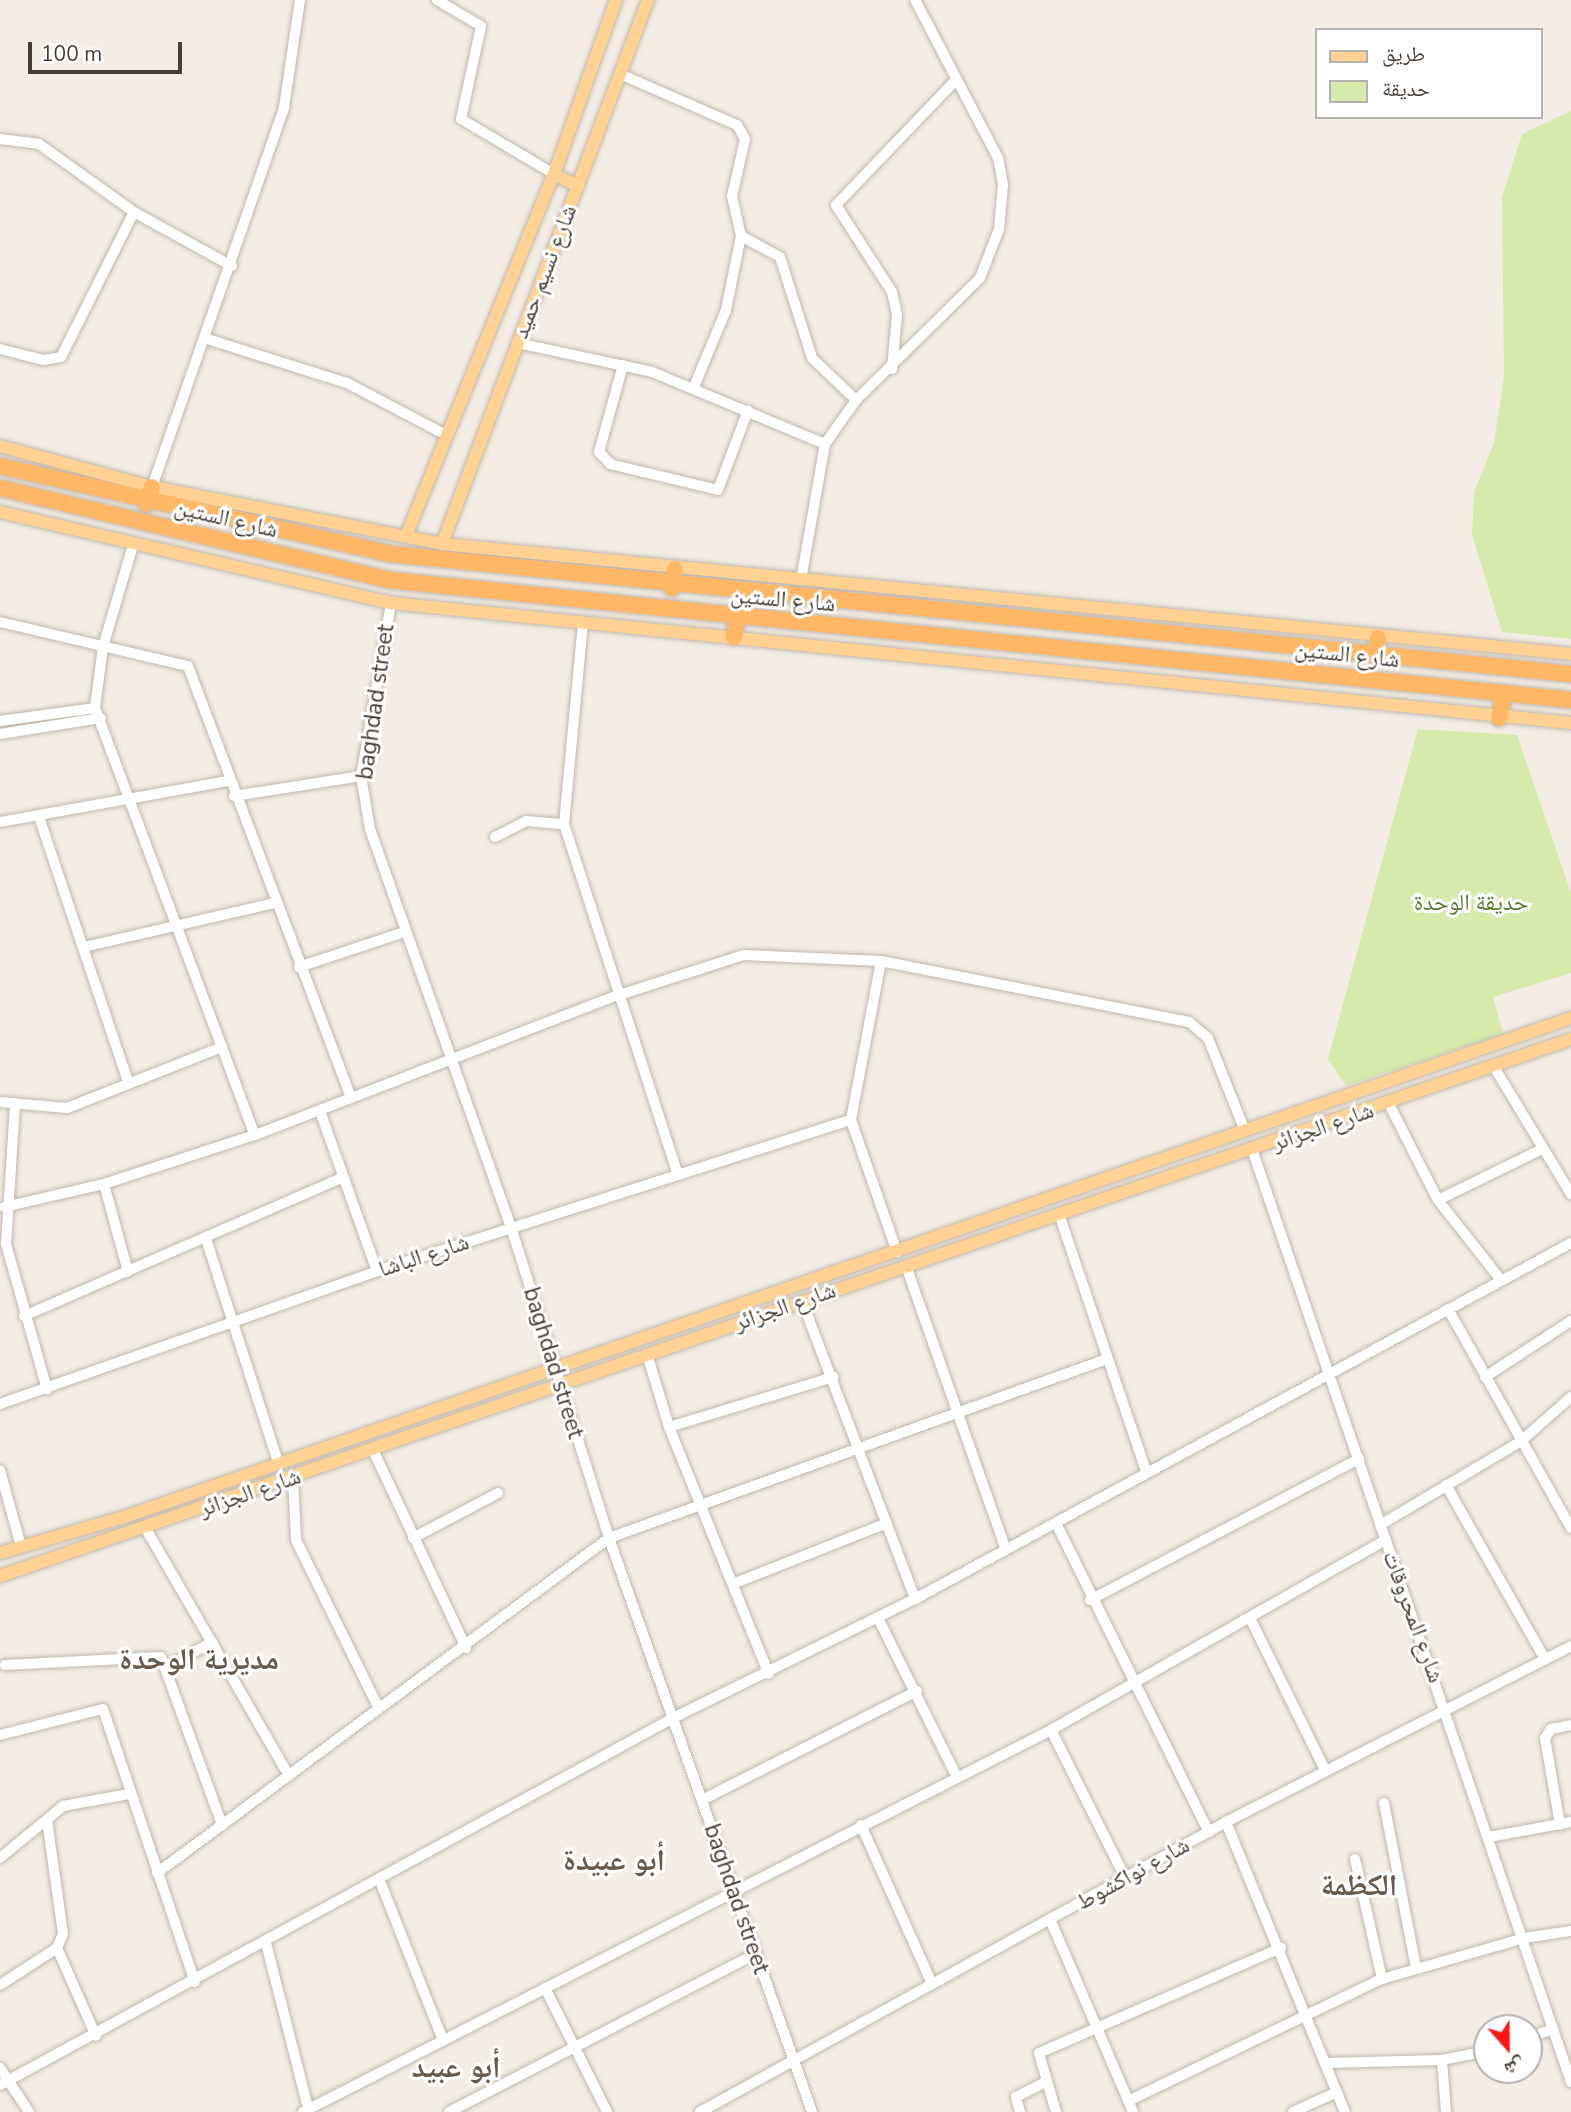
<!DOCTYPE html>
<html>
<head>
<meta charset="utf-8">
<style>
  body { margin:0 }
  #map { position:relative; width:1571px; height:2112px; overflow:hidden; background:#f3ede5; font-family:"Nunito Sans","Noto Naskh Arabic",sans-serif }
  div>[style] { position:absolute }
  .green>* { inset:0; background:#d6eaac }
  .roads { filter:drop-shadow(0 0 2px #c2b7aa) drop-shadow(0 0 2px #c2b7aa) }
  .minor>* { height:10px; margin:-5px; padding:0 5px; transform-origin:5px; border-radius:5px; background:#fff }
  .major>* { height:12px; margin:-6px; padding:0 6px; transform-origin:6px; border-radius:6px; background:#ffd293 }
  .highway>* { height:16px; margin:-8px; padding:0 8px; transform-origin:8px; border-radius:8px; background:#ffb765 }
  span { translate:-50% -50%; white-space:nowrap; text-align:center; line-height:1.15; -webkit-text-stroke:6px #fff; paint-order:stroke }
  .street-label { font-size:23px; color:#463d34 }
  .park-label { font-size:23px; color:#517a25 }
  .district-label { font-size:30px; color:#69594b; font-weight:700 }
  .legend { position:absolute; left:1315px; top:28px; width:228px; height:91px; box-sizing:border-box; background:#fff; border:2px solid #b5b1ae; margin:0; padding:9px 12px; list-style:none; font-size:21px; color:#463d34 }
  .legend li { display:flex; align-items:center; gap:14px; height:35px }
  .legend b { width:35px; border:2px solid #b5b1ae }
  .north { position:absolute; left:1473px; top:2014px; width:70px; height:70px; box-sizing:border-box; background:#fff; border:2px solid #b5b1ae; border-radius:50%; rotate:159deg; font-size:19px; font-weight:700; line-height:28px; text-align:center; color:#463d34 }
  .north::after { content:''; display:block; margin:auto; width:24px; height:32px; background:#ff1511; clip-path:polygon(50% 0,100% 100%,50% 72%,0 100%) }
  .scale { position:absolute; left:28px; top:42px; width:154px; height:32px; box-sizing:border-box; border:4px solid #463d34; border-top:0; padding-left:9px; font-size:21px; line-height:24px; white-space:nowrap; color:#463d34; -webkit-text-stroke:5px #fff; paint-order:stroke }
</style>
</head>
<body>
<div id="map">
  <div class="green">
    <i style="clip-path:polygon(1571px 111px,1571px 639px,1502px 632px,1472px 535px,1474px 492px,1494px 443px,1504px 375px,1502px 197px,1522px 134px)"></i>
    <i style="clip-path:polygon(1418px 729px,1517px 735px,1571px 893px,1571px 973px,1493px 997px,1503px 1034px,1346px 1086px,1328px 1059px)"></i>
  </div>
  <div class="roads">
    <div class="minor">
      <i style="left:437px;top:0;width:51px;rotate:30.6deg"></i>
      <i style="left:481px;top:26px;width:95px;rotate:102.1deg"></i>
      <i style="left:461px;top:119px;width:108px;rotate:30.6deg"></i>
      <i style="left:620px;top:74px;width:128px;rotate:23.6deg"></i>
      <i style="left:737px;top:125px;width:16px;rotate:60deg"></i>
      <i style="left:745px;top:139px;width:58px;rotate:102.8deg"></i>
      <i style="left:732px;top:196px;width:41px;rotate:77.3deg"></i>
      <i style="left:741px;top:236px;width:76px;rotate:101.5deg"></i>
      <i style="left:726px;top:310px;width:83px;rotate:112.6deg"></i>
      <i style="left:0;top:139px;width:39px;rotate:7deg"></i>
      <i style="left:39px;top:144px;width:117px;rotate:35.6deg"></i>
      <i style="left:134px;top:212px;width:112px;rotate:28.9deg"></i>
      <i style="left:741px;top:236px;width:44px;rotate:28.3deg"></i>
      <i style="left:780px;top:257px;width:106px;rotate:72.4deg"></i>
      <i style="left:812px;top:358px;width:61px;rotate:43.7deg"></i>
      <i style="left:204px;top:338px;width:150px;rotate:17.5deg"></i>
      <i style="left:347px;top:383px;width:112px;rotate:27.7deg"></i>
      <i style="left:517px;top:343px;width:138px;rotate:12.1deg"></i>
      <i style="left:652px;top:372px;width:187px;rotate:22.6deg"></i>
      <i style="left:0;top:349px;width:44px;rotate:14.3deg"></i>
      <i style="left:43px;top:360px;width:18px;rotate:-9deg"></i>
      <i style="left:61px;top:357px;width:162px;rotate:-63.3deg"></i>
      <i style="left:623px;top:365px;width:90px;rotate:105.4deg"></i>
      <i style="left:599px;top:452px;width:16px;rotate:47deg"></i>
      <i style="left:610px;top:464px;width:111px;rotate:13.5deg"></i>
      <i style="left:718px;top:490px;width:85px;rotate:-69.4deg"></i>
      <i style="left:892px;top:369px;width:55px;rotate:-84.8deg"></i>
      <i style="left:897px;top:314px;width:23px;rotate:-103deg"></i>
      <i style="left:892px;top:292px;width:103px;rotate:-122.8deg"></i>
      <i style="left:836px;top:205px;width:172px;rotate:-46.2deg"></i>
      <i style="left:152px;top:487px;width:402px;rotate:-70.8deg"></i>
      <i style="left:284px;top:107px;width:108px;rotate:-81.5deg"></i>
      <i style="left:133px;top:545px;width:106px;rotate:106.4deg"></i>
      <i style="left:103px;top:647px;width:62px;rotate:97.5deg"></i>
      <i style="left:95px;top:708px;width:456px;rotate:69.5deg"></i>
      <i style="left:801px;top:580px;width:138px;rotate:-80deg"></i>
      <i style="left:825px;top:444px;width:54px;rotate:-54.8deg"></i>
      <i style="left:856px;top:400px;width:174px;rotate:-44.5deg"></i>
      <i style="left:980px;top:278px;width:53px;rotate:-68.8deg"></i>
      <i style="left:999px;top:229px;width:44px;rotate:-84.8deg"></i>
      <i style="left:1003px;top:185px;width:27px;rotate:-100deg"></i>
      <i style="left:998px;top:158px;width:178px;rotate:-117.7deg"></i>
      <i style="left:391px;top:603px;width:176px;rotate:99.8deg"></i>
      <i style="left:361px;top:776px;width:54px;rotate:80.4deg"></i>
      <i style="left:370px;top:829px;width:422px;rotate:70.5deg"></i>
      <i style="left:511px;top:1227px;width:326px;rotate:72.5deg"></i>
      <i style="left:609px;top:1538px;width:609px;rotate:70.52deg"></i>
      <i style="left:0;top:622px;width:193px;rotate:13.2deg"></i>
      <i style="left:188px;top:666px;width:462px;rotate:69.3deg"></i>
      <i style="left:583px;top:623px;width:202px;rotate:95.4deg"></i>
      <i style="left:564px;top:824px;width:366px;rotate:72deg"></i>
      <i style="left:0;top:721px;width:96px;rotate:-7.8deg"></i>
      <i style="left:0;top:734px;width:102px;rotate:-9deg"></i>
      <i style="left:234px;top:796px;width:129px;rotate:-8.9deg"></i>
      <i style="left:39px;top:817px;width:280px;rotate:71.4deg"></i>
      <i style="left:0;top:822px;width:232px;rotate:-10.2deg"></i>
      <i style="left:495px;top:837px;width:35px;rotate:-27deg"></i>
      <i style="left:526px;top:821px;width:38px;rotate:5deg"></i>
      <i style="left:84px;top:947px;width:195px;rotate:-13deg"></i>
      <i style="left:881px;top:961px;width:162px;rotate:100.7deg"></i>
      <i style="left:851px;top:1120px;width:140px;rotate:70.8deg"></i>
      <i style="left:299px;top:967px;width:111px;rotate:-18.4deg"></i>
      <i style="left:1494px;top:1067px;width:149px;rotate:58.8deg"></i>
      <i style="left:0;top:1102px;width:67px;rotate:5.1deg"></i>
      <i style="left:67px;top:1108px;width:167px;rotate:-21.5deg"></i>
      <i style="left:1389px;top:1104px;width:108px;rotate:63deg"></i>
      <i style="left:1438px;top:1200px;width:102px;rotate:51.8deg"></i>
      <i style="left:15px;top:1105px;width:139px;rotate:93.7deg"></i>
      <i style="left:6px;top:1244px;width:151px;rotate:74.2deg"></i>
      <i style="left:320px;top:1111px;width:170px;rotate:70.4deg"></i>
      <i style="left:1253px;top:1152px;width:983px;rotate:71.12deg"></i>
      <i style="left:104px;top:1184px;width:91px;rotate:74.7deg"></i>
      <i style="left:1438px;top:1200px;width:116px;rotate:-26.1deg"></i>
      <i style="left:4px;top:1207px;width:103px;rotate:-13deg"></i>
      <i style="left:104px;top:1184px;width:159px;rotate:-18deg"></i>
      <i style="left:255px;top:1135px;width:387px;rotate:-21.1deg"></i>
      <i style="left:616px;top:996px;width:134px;rotate:-17.8deg"></i>
      <i style="left:744px;top:955px;width:137px;rotate:2.5deg"></i>
      <i style="left:881px;top:961px;width:314px;rotate:11.2deg"></i>
      <i style="left:1189px;top:1022px;width:25px;rotate:40deg"></i>
      <i style="left:1208px;top:1038px;width:100px;rotate:68.3deg"></i>
      <i style="left:1059px;top:1214px;width:271px;rotate:71.3deg"></i>
      <i style="left:206px;top:1239px;width:234px;rotate:72.1deg"></i>
      <i style="left:906px;top:1266px;width:301px;rotate:70.6deg"></i>
      <i style="left:802px;top:1301px;width:319px;rotate:69.2deg"></i>
      <i style="left:1448px;top:1309px;width:251px;rotate:60.7deg"></i>
      <i style="left:24px;top:1316px;width:348px;rotate:-23.5deg"></i>
      <i style="left:647px;top:1354px;width:76px;rotate:73.2deg"></i>
      <i style="left:669px;top:1427px;width:266px;rotate:68deg"></i>
      <i style="left:1485px;top:1377px;width:103px;rotate:-33.1deg"></i>
      <i style="left:0;top:1404px;width:400px;rotate:-19.4deg"></i>
      <i style="left:377px;top:1271px;width:497px;rotate:-17.7deg"></i>
      <i style="left:669px;top:1427px;width:172px;rotate:-16.9deg"></i>
      <i style="left:373px;top:1450px;width:219px;rotate:64.8deg"></i>
      <i style="left:0;top:1470px;width:80px;rotate:74.7deg"></i>
      <i style="left:293px;top:1478px;width:62px;rotate:87.2deg"></i>
      <i style="left:296px;top:1540px;width:188px;rotate:63.8deg"></i>
      <i style="left:1446px;top:1485px;width:200px;rotate:60.4deg"></i>
      <i style="left:1056px;top:1523px;width:345px;rotate:63.7deg"></i>
      <i style="left:1380px;top:1525px;width:163px;rotate:-30.7deg"></i>
      <i style="left:1520px;top:1442px;width:68px;rotate:-41.4deg"></i>
      <i style="left:146px;top:1529px;width:285px;rotate:59.9deg"></i>
      <i style="left:413px;top:1538px;width:96px;rotate:-27.9deg"></i>
      <i style="left:735px;top:1583px;width:163px;rotate:-21.5deg"></i>
      <i style="left:1090px;top:1600px;width:304px;rotate:-27.7deg"></i>
      <i style="left:878px;top:1618px;width:178px;rotate:63.6deg"></i>
      <i style="left:1250px;top:1618px;width:169px;rotate:63.7deg"></i>
      <i style="left:5px;top:1665px;width:156px;rotate:-2.9deg"></i>
      <i style="left:161px;top:1657px;width:179px;rotate:70deg"></i>
      <i style="left:165px;top:1668px;width:54px;rotate:-29deg"></i>
      <i style="left:1051px;top:1730px;width:167px;rotate:63.3deg"></i>
      <i style="left:0;top:1735px;width:106px;rotate:-14.2deg"></i>
      <i style="left:103px;top:1709px;width:288px;rotate:71.4deg"></i>
      <i style="left:702px;top:1800px;width:241px;rotate:-26.9deg"></i>
      <i style="left:1384px;top:1803px;width:168px;rotate:79deg"></i>
      <i style="left:1226px;top:1822px;width:313px;rotate:67.7deg"></i>
      <i style="left:861px;top:1825px;width:174px;rotate:65.9deg"></i>
      <i style="left:1560px;top:1825px;width:88px;rotate:-99.8deg"></i>
      <i style="left:1545px;top:1738px;width:11px;rotate:-56deg"></i>
      <i style="left:1551px;top:1729px;width:20px;rotate:-11deg"></i>
      <i style="left:1489px;top:1837px;width:83px;rotate:-10.4deg"></i>
      <i style="left:0;top:1858px;width:82px;rotate:-39.5deg"></i>
      <i style="left:63px;top:1806px;width:67px;rotate:-10.3deg"></i>
      <i style="left:1355px;top:1859px;width:123px;rotate:77.3deg"></i>
      <i style="left:157px;top:1873px;width:563px;rotate:-36.54deg"></i>
      <i style="left:609px;top:1538px;width:529px;rotate:-19.77deg"></i>
      <i style="left:380px;top:1881px;width:171px;rotate:68.4deg"></i>
      <i style="left:1050px;top:1919px;width:210px;rotate:66.7deg"></i>
      <i style="left:266px;top:1943px;width:174px;rotate:75.7deg"></i>
      <i style="left:57px;top:1948px;width:96px;rotate:66.1deg"></i>
      <i style="left:0;top:1985px;width:68px;rotate:-33deg"></i>
      <i style="left:57px;top:1948px;width:15px;rotate:-67deg"></i>
      <i style="left:63px;top:1934px;width:115px;rotate:-98deg"></i>
      <i style="left:545px;top:1988px;width:139px;rotate:63.4deg"></i>
      <i style="left:1529px;top:2037px;width:25px;rotate:-18deg"></i>
      <i style="left:1442px;top:2060px;width:52px;rotate:85.6deg"></i>
      <i style="left:1325px;top:2063px;width:117px;rotate:-1.5deg"></i>
      <i style="left:1442px;top:2060px;width:46px;rotate:-11.3deg"></i>
      <i style="left:0;top:2068px;width:53px;rotate:56.6deg"></i>
      <i style="left:0;top:2085px;width:767px;rotate:-28.6deg"></i>
      <i style="left:673px;top:1718px;width:270px;rotate:-26.2deg"></i>
      <i style="left:915px;top:1599px;width:746px;rotate:-28.49deg"></i>
      <i style="left:1128px;top:2101px;width:282px;rotate:-25.7deg"></i>
      <i style="left:1382px;top:1979px;width:148px;rotate:-16.1deg"></i>
      <i style="left:1524px;top:1938px;width:48px;rotate:-8.5deg"></i>
      <i style="left:303px;top:2112px;width:840px;rotate:-27.05deg"></i>
      <i style="left:1051px;top:1730px;width:385px;rotate:-29.6deg"></i>
      <i style="left:449px;top:2112px;width:344px;rotate:-27.3deg"></i>
      <i style="left:700px;top:2112px;width:601px;rotate:-28.87deg"></i>
      <i style="left:1226px;top:1822px;width:387px;rotate:-27deg"></i>
      <i style="left:1020px;top:2112px;width:16px;rotate:-105deg"></i>
      <i style="left:1016px;top:2097px;width:33px;rotate:-27deg"></i>
      <i style="left:1056px;top:2112px;width:61px;rotate:-106.1deg"></i>
      <i style="left:1039px;top:2053px;width:264px;rotate:-23.5deg"></i>
      <i style="left:1293px;top:2112px;width:48px;rotate:-24.4deg"></i>
    </div>
    <div class="major">
      <i style="left:554px;top:174px;width:27px;rotate:27deg"></i>
      <i style="left:0;top:446px;width:157px;rotate:15.1deg"></i>
      <i style="left:152px;top:487px;width:296px;rotate:11.1deg"></i>
      <i style="left:442px;top:544px;width:1134px;rotate:5.56deg"></i>
      <i style="left:0;top:512px;width:401px;rotate:13.1deg"></i>
      <i style="left:391px;top:603px;width:1186px;rotate:5.81deg"></i>
      <i style="left:406px;top:536px;width:391px;rotate:-67.8deg"></i>
      <i style="left:554px;top:174px;width:185px;rotate:-70.4deg"></i>
      <i style="left:442px;top:544px;width:582px;rotate:-69.26deg"></i>
      <i style="left:0;top:1553px;width:135px;rotate:-16.3deg"></i>
      <i style="left:130px;top:1515px;width:1524px;rotate:-19.03deg"></i>
      <i style="left:0;top:1576px;width:1660px;rotate:-18.87deg"></i>
    </div>
    <div class="highway">
      <i style="left:0;top:466px;width:401px;rotate:12.7deg"></i>
      <i style="left:391px;top:554px;width:1186px;rotate:5.81deg"></i>
      <i style="left:0;top:488px;width:399px;rotate:13.3deg"></i>
      <i style="left:388px;top:580px;width:1189px;rotate:5.79deg"></i>
      <i style="left:146px;top:504px;width:18px;rotate:-71deg"></i>
      <i style="left:672px;top:588px;width:19px;rotate:-81deg"></i>
      <i style="left:734px;top:637px;width:18px;rotate:-81deg"></i>
      <i style="left:1376px;top:656px;width:18px;rotate:-84deg"></i>
      <i style="left:1499px;top:718px;width:25px;rotate:-78deg"></i>
    </div>
  </div>
  <div class="street-label">
    <span style="left:545px;top:272px;rotate:-69deg">شارع نسيم حميد</span>
    <span style="left:226px;top:519px;rotate:13deg">شارع الستين</span>
    <span style="left:783px;top:600px;rotate:5deg">شارع الستين</span>
    <span style="left:1347px;top:655px;rotate:6deg">شارع الستين</span>
    <span style="left:376px;top:702px;rotate:-82deg">baghdad street</span>
    <span style="left:1323px;top:1127px;rotate:-19deg">شارع الجزائر</span>
    <span style="left:424px;top:1256px;rotate:-18deg">شارع الباشا</span>
    <span style="left:785px;top:1307px;rotate:-19deg">شارع الجزائر</span>
    <span style="left:553px;top:1363px;rotate:73deg">baghdad street</span>
    <span style="left:250px;top:1493px;rotate:-19deg">شارع الجزائر</span>
    <span style="left:1413px;top:1617px;rotate:70deg">شارع المحروقات</span>
    <span style="left:1133px;top:1874px;rotate:-29deg">شارع نواكشوط</span>
    <span style="left:736px;top:1899px;rotate:71deg">baghdad street</span>
  </div>
  <div class="park-label">
    <span style="left:1471px;top:903px">حديقة الوحدة</span>
  </div>
  <div class="district-label">
    <span style="left:199px;top:1660px">مديرية الوحدة</span>
    <span style="left:614px;top:1861px">أبو عبيدة</span>
    <span style="left:1359px;top:1886px">الكظمة</span>
    <span style="left:456px;top:2068px">أبو عبيد</span>
  </div>
  <ul class="legend">
  <li><b style="height:9px;background:#ffd293"></b>طريق</li>
  <li><b style="height:19px;background:#d6eaac"></b>حديقة</li>
  </ul>
  <div class="north">ش</div>
  <div class="scale">100 m</div>
</div>
</body>
</html>
